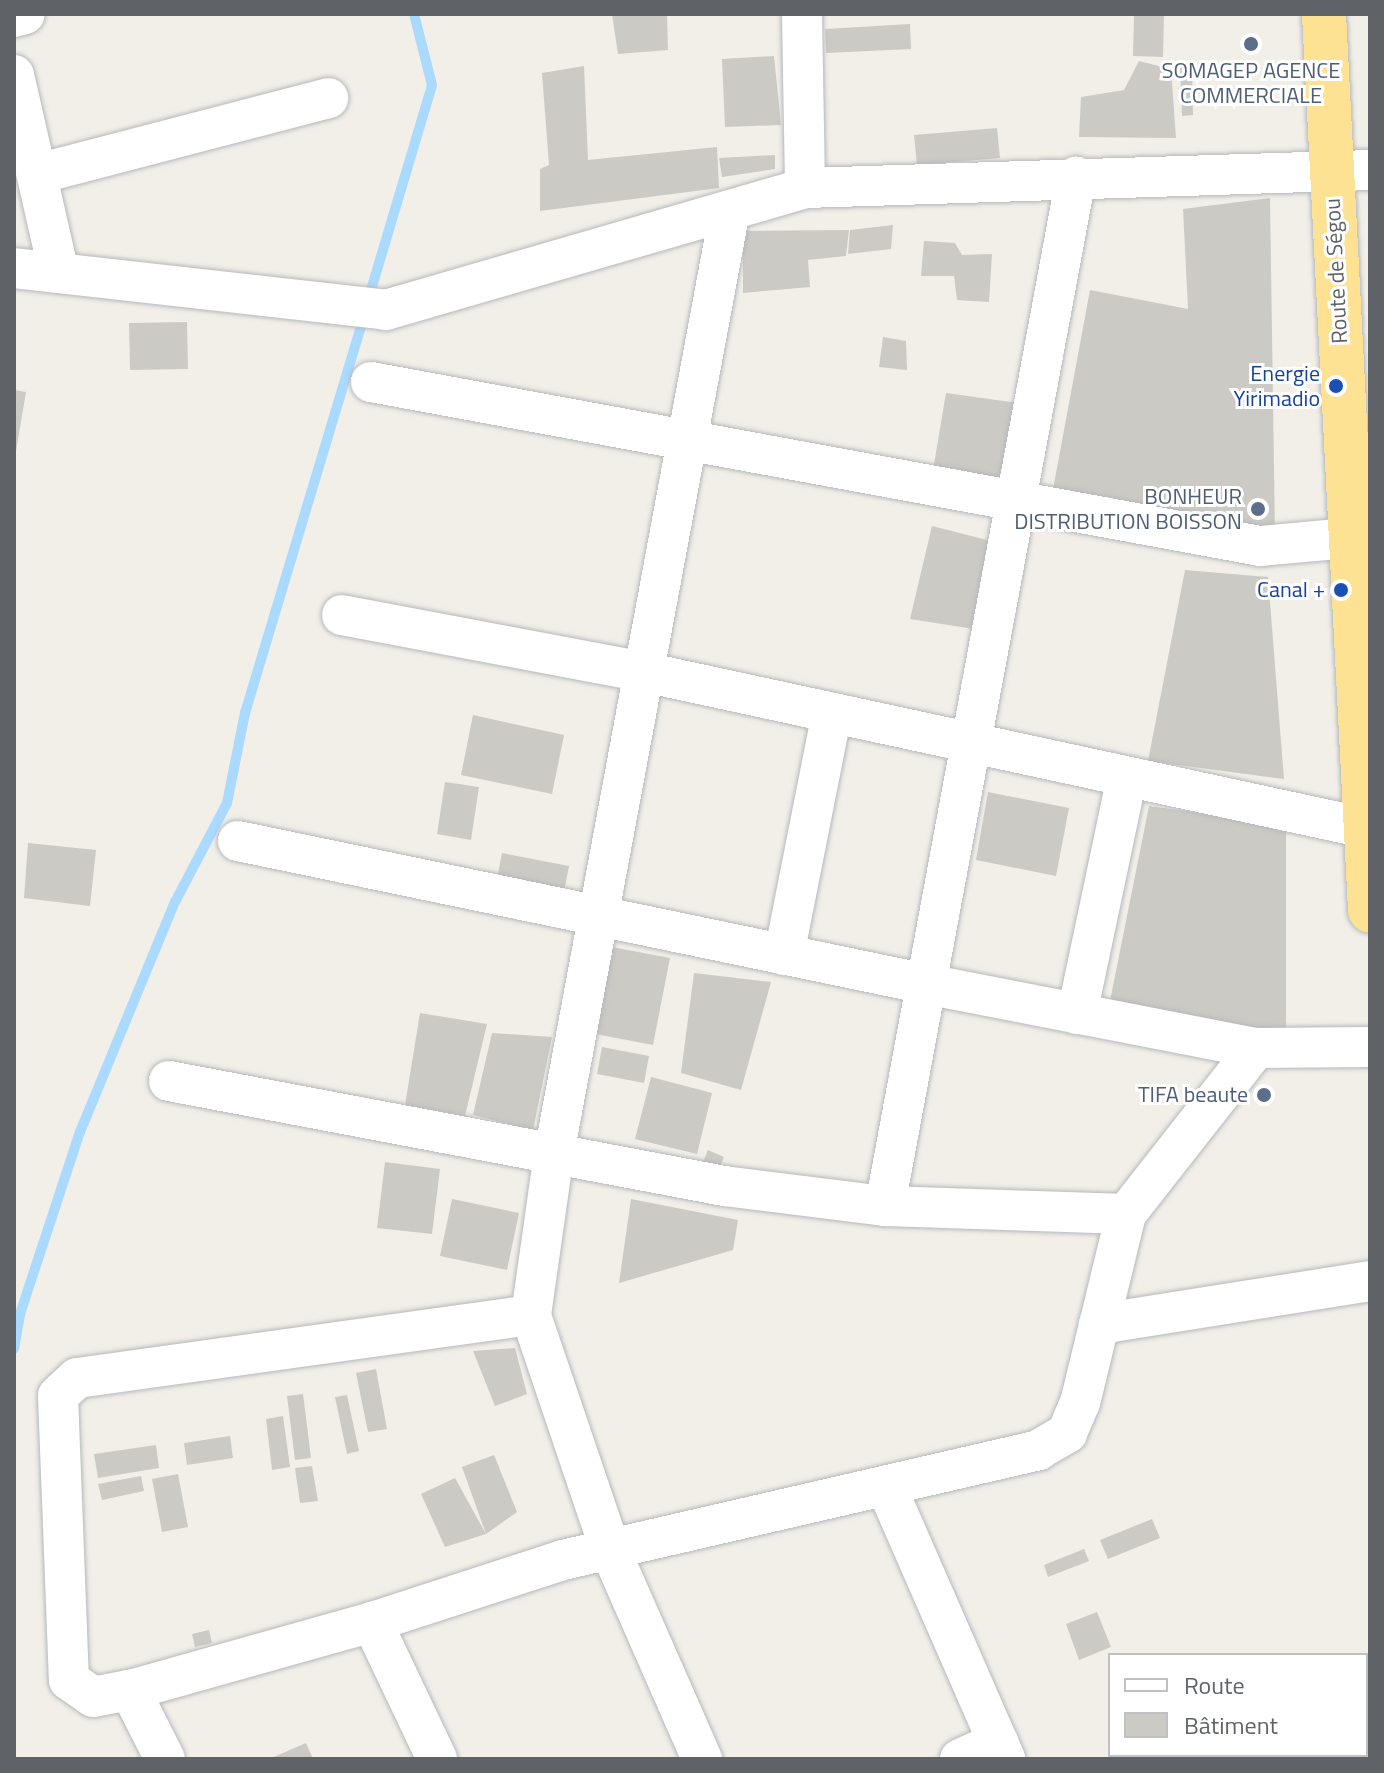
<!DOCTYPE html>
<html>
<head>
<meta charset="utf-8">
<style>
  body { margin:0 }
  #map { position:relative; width:1384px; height:1773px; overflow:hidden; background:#f1efe8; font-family:"Titillium Web",sans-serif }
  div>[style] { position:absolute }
  .stream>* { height:10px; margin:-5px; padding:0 5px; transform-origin:5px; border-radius:5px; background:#aadaff }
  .building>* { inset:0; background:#cccac5 }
  .roads { filter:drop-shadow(0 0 2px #b5b8bc) drop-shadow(0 0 2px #b5b8bc) }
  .minor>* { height:40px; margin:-20px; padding:0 20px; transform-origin:20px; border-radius:20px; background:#fff }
  .highway>* { height:44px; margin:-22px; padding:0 22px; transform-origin:22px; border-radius:22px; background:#fde293 }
  .dots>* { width:22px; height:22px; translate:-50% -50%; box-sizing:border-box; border:4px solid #fff; border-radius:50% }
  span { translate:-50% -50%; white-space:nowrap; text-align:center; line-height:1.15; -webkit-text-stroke:6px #fff; paint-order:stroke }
  .service-label { font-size:22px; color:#4e5e75 }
  .right { translate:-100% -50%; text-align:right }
  .street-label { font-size:22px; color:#5f6368 }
  .transit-label { font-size:22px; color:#164399 }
  .frame { position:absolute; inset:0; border:16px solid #5f6368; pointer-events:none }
  .legend { position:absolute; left:1108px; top:1653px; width:260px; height:104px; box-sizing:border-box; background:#fff; border:2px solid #bfc1c3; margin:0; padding:10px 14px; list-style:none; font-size:24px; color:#5f6368 }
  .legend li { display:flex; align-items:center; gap:16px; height:40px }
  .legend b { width:40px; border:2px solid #bfc1c3 }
</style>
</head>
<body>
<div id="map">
  <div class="stream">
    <i style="left:368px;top:300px;width:224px;rotate:-73.4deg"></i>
    <i style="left:432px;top:85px;width:73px;rotate:-104.2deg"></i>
    <i style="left:14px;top:1349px;width:36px;rotate:-80deg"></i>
    <i style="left:20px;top:1314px;width:192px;rotate:-71.8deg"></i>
    <i style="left:80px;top:1132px;width:249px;rotate:-67.6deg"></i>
    <i style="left:175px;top:902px;width:112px;rotate:-62.3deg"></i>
    <i style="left:227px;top:803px;width:92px;rotate:-78.7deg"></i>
    <i style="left:245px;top:713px;width:414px;rotate:-73.3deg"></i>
  </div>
  <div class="building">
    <i style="clip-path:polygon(612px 14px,667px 14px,668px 50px,618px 54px)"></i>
    <i style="clip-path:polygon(1134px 14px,1164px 14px,1163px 57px,1133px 56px)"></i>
    <i style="clip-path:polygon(910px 24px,911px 49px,826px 53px,825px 29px)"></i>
    <i style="clip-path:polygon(774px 56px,781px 125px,725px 127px,722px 59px)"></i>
    <i style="clip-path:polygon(1139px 61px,1171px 69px,1176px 138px,1079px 137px,1081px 97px,1124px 90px)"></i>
    <i style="clip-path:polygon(1180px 65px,1192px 65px,1193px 115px,1182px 116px)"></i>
    <i style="clip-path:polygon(584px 66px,588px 160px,717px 147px,719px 188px,540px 211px,540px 169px,549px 165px,542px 73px)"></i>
    <i style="clip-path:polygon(997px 128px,1000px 158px,917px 165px,914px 135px)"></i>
    <i style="clip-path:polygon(775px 155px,775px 169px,722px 177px,719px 158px)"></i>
    <i style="clip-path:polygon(1270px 198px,1275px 536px,1051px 500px,1090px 290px,1188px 309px,1183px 209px)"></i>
    <i style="clip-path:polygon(893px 225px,891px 249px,848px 254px,850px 230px)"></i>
    <i style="clip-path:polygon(849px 230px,846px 256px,808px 260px,810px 287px,743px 293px,743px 231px)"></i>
    <i style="clip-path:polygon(924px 241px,955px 243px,962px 255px,992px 254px,989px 302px,957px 300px,954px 276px,921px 276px)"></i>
    <i style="clip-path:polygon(187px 322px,188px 369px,130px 370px,129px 323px)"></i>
    <i style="clip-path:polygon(883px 337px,906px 341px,907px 370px,879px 367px)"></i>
    <i style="clip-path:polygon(14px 390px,26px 392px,16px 451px,14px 451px)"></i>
    <i style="clip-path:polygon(946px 393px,1025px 404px,1011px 506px,930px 488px)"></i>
    <i style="clip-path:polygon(932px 526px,991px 541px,974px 629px,910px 619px)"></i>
    <i style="clip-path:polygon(1185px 570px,1268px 577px,1284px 779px,1148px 761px)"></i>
    <i style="clip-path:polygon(473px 715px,564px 735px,552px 794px,461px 775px)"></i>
    <i style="clip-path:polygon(445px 782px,479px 787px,471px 840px,437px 834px)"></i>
    <i style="clip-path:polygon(988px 792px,1069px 808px,1056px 876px,976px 860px)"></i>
    <i style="clip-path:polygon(1149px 806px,1286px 824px,1286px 1033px,1109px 1006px)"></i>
    <i style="clip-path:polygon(28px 843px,96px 850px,90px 906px,24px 898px)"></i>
    <i style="clip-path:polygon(502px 853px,569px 866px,563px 897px,496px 884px)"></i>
    <i style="clip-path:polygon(612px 947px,670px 958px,653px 1045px,595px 1034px)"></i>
    <i style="clip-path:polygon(694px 973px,771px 982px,741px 1090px,681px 1073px)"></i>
    <i style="clip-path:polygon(420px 1013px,487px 1024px,465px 1116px,405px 1105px)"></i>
    <i style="clip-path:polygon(492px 1033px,552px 1037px,533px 1130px,473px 1115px)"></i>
    <i style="clip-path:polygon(602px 1047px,649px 1056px,644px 1083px,597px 1074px)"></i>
    <i style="clip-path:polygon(651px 1077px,712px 1093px,697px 1154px,635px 1139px)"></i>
    <i style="clip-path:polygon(708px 1150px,724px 1157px,717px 1174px,701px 1167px)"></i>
    <i style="clip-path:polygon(385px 1162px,440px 1169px,432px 1234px,377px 1228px)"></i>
    <i style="clip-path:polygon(452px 1199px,519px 1213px,507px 1270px,440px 1256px)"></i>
    <i style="clip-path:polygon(631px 1199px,738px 1220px,733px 1250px,619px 1283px)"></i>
    <i style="clip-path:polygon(515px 1348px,527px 1394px,495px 1406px,473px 1351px)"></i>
    <i style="clip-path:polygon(376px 1369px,387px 1429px,368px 1432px,356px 1373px)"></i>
    <i style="clip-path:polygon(303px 1394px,311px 1458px,295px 1460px,287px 1396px)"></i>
    <i style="clip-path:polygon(347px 1395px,359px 1451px,347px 1454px,335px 1397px)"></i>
    <i style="clip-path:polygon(283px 1416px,290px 1467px,272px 1470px,266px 1419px)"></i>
    <i style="clip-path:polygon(230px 1436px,233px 1458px,187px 1465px,184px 1443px)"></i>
    <i style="clip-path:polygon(156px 1445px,159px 1468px,98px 1478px,94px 1454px)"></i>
    <i style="clip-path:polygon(494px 1455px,517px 1512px,486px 1534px,462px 1467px)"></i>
    <i style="clip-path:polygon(312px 1466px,318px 1501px,300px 1503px,295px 1468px)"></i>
    <i style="clip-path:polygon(178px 1474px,188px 1527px,162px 1532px,152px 1479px)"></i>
    <i style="clip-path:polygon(141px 1476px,144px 1491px,102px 1500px,98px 1484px)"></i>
    <i style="clip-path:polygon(455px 1478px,486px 1534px,445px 1547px,421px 1494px)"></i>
    <i style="clip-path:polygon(1152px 1519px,1160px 1538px,1108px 1559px,1100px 1540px)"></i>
    <i style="clip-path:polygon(1084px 1549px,1089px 1561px,1048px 1577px,1044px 1565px)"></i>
    <i style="clip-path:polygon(1097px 1612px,1111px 1647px,1079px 1660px,1066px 1624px)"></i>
    <i style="clip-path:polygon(209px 1630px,212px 1643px,195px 1647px,192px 1634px)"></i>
    <i style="clip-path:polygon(306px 1743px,313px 1759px,269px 1759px)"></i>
  </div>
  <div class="roads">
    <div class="minor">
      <i style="left:802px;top:14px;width:174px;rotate:89deg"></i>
      <i style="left:14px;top:17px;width:11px;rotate:-15deg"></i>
      <i style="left:14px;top:75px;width:203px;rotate:77.2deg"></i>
      <i style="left:37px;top:174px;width:301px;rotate:-14.6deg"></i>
      <i style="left:14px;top:268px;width:374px;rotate:6.4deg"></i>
      <i style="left:386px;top:310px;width:436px;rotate:-16.2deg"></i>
      <i style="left:805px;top:188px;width:565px;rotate:-1.82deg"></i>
      <i style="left:371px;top:382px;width:904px;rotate:10.45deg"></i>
      <i style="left:1260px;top:546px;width:110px;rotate:-5.2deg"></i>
      <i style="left:342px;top:615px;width:307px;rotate:10.7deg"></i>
      <i style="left:644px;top:672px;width:743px;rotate:12.2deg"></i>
      <i style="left:238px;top:841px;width:703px;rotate:11.74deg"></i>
      <i style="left:926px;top:984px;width:336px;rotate:11deg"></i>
      <i style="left:1256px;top:1048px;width:114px;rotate:-0.5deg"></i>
      <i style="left:784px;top:955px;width:247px;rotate:-78.8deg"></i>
      <i style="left:1077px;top:1014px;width:242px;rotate:-78.1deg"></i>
      <i style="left:169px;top:1081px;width:565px;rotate:10.71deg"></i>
      <i style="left:724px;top:1186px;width:162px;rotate:7.1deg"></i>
      <i style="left:885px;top:1206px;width:241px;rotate:1.9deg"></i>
      <i style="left:885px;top:1206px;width:1047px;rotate:-79.48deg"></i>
      <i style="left:531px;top:1315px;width:458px;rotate:172.1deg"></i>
      <i style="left:77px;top:1378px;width:26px;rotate:137deg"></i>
      <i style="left:58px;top:1396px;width:284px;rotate:87.8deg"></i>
      <i style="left:69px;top:1680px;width:29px;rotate:35deg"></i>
      <i style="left:93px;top:1697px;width:38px;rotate:-11deg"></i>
      <i style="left:130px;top:1690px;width:251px;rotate:-15.7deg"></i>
      <i style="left:372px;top:1622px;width:201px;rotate:-18deg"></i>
      <i style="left:563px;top:1560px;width:488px;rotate:-13deg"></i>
      <i style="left:1038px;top:1450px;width:34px;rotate:-30deg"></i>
      <i style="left:1067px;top:1433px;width:33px;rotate:-67deg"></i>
      <i style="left:1080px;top:1403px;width:195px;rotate:-76.3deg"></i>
      <i style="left:1126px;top:1214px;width:211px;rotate:-51.9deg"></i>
      <i style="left:1099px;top:1324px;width:274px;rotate:-9deg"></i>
      <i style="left:886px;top:1486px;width:298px;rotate:66.4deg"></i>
      <i style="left:372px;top:1622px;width:152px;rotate:64.6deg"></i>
      <i style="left:130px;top:1690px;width:77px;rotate:63.1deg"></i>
      <i style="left:702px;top:1759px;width:229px;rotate:-113.7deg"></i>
      <i style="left:610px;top:1549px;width:247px;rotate:-108.7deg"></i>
      <i style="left:531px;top:1315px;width:163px;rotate:-81.9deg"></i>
      <i style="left:554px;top:1154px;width:960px;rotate:-79.44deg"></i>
      <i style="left:960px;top:1759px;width:42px;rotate:-24.1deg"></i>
    </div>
    <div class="highway">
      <i style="left:1324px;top:14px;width:898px;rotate:87.06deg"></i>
    </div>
  </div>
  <div class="dots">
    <i style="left:1251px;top:44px;background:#5c6f8a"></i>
    <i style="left:1336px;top:386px;background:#1a4fb4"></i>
    <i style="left:1258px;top:509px;background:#5c6f8a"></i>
    <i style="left:1341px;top:590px;background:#1a4fb4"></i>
    <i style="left:1264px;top:1095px;background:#5c6f8a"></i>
  </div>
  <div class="service-label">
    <span style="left:1251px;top:83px">SOMAGEP AGENCE<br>COMMERCIALE</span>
    <span class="right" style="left:1242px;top:509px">BONHEUR<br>DISTRIBUTION BOISSON</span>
    <span class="right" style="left:1248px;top:1095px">TIFA beaute</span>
  </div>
  <div class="street-label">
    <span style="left:1336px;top:271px;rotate:-93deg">Route de Ségou</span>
  </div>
  <div class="transit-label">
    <span class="right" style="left:1320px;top:386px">Energie<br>Yirimadio</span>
    <span class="right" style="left:1325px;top:590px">Canal +</span>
  </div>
  <div class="frame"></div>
  <ul class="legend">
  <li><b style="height:10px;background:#fff"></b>Route</li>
  <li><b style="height:22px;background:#cccac5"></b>Bâtiment</li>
  </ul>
</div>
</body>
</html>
